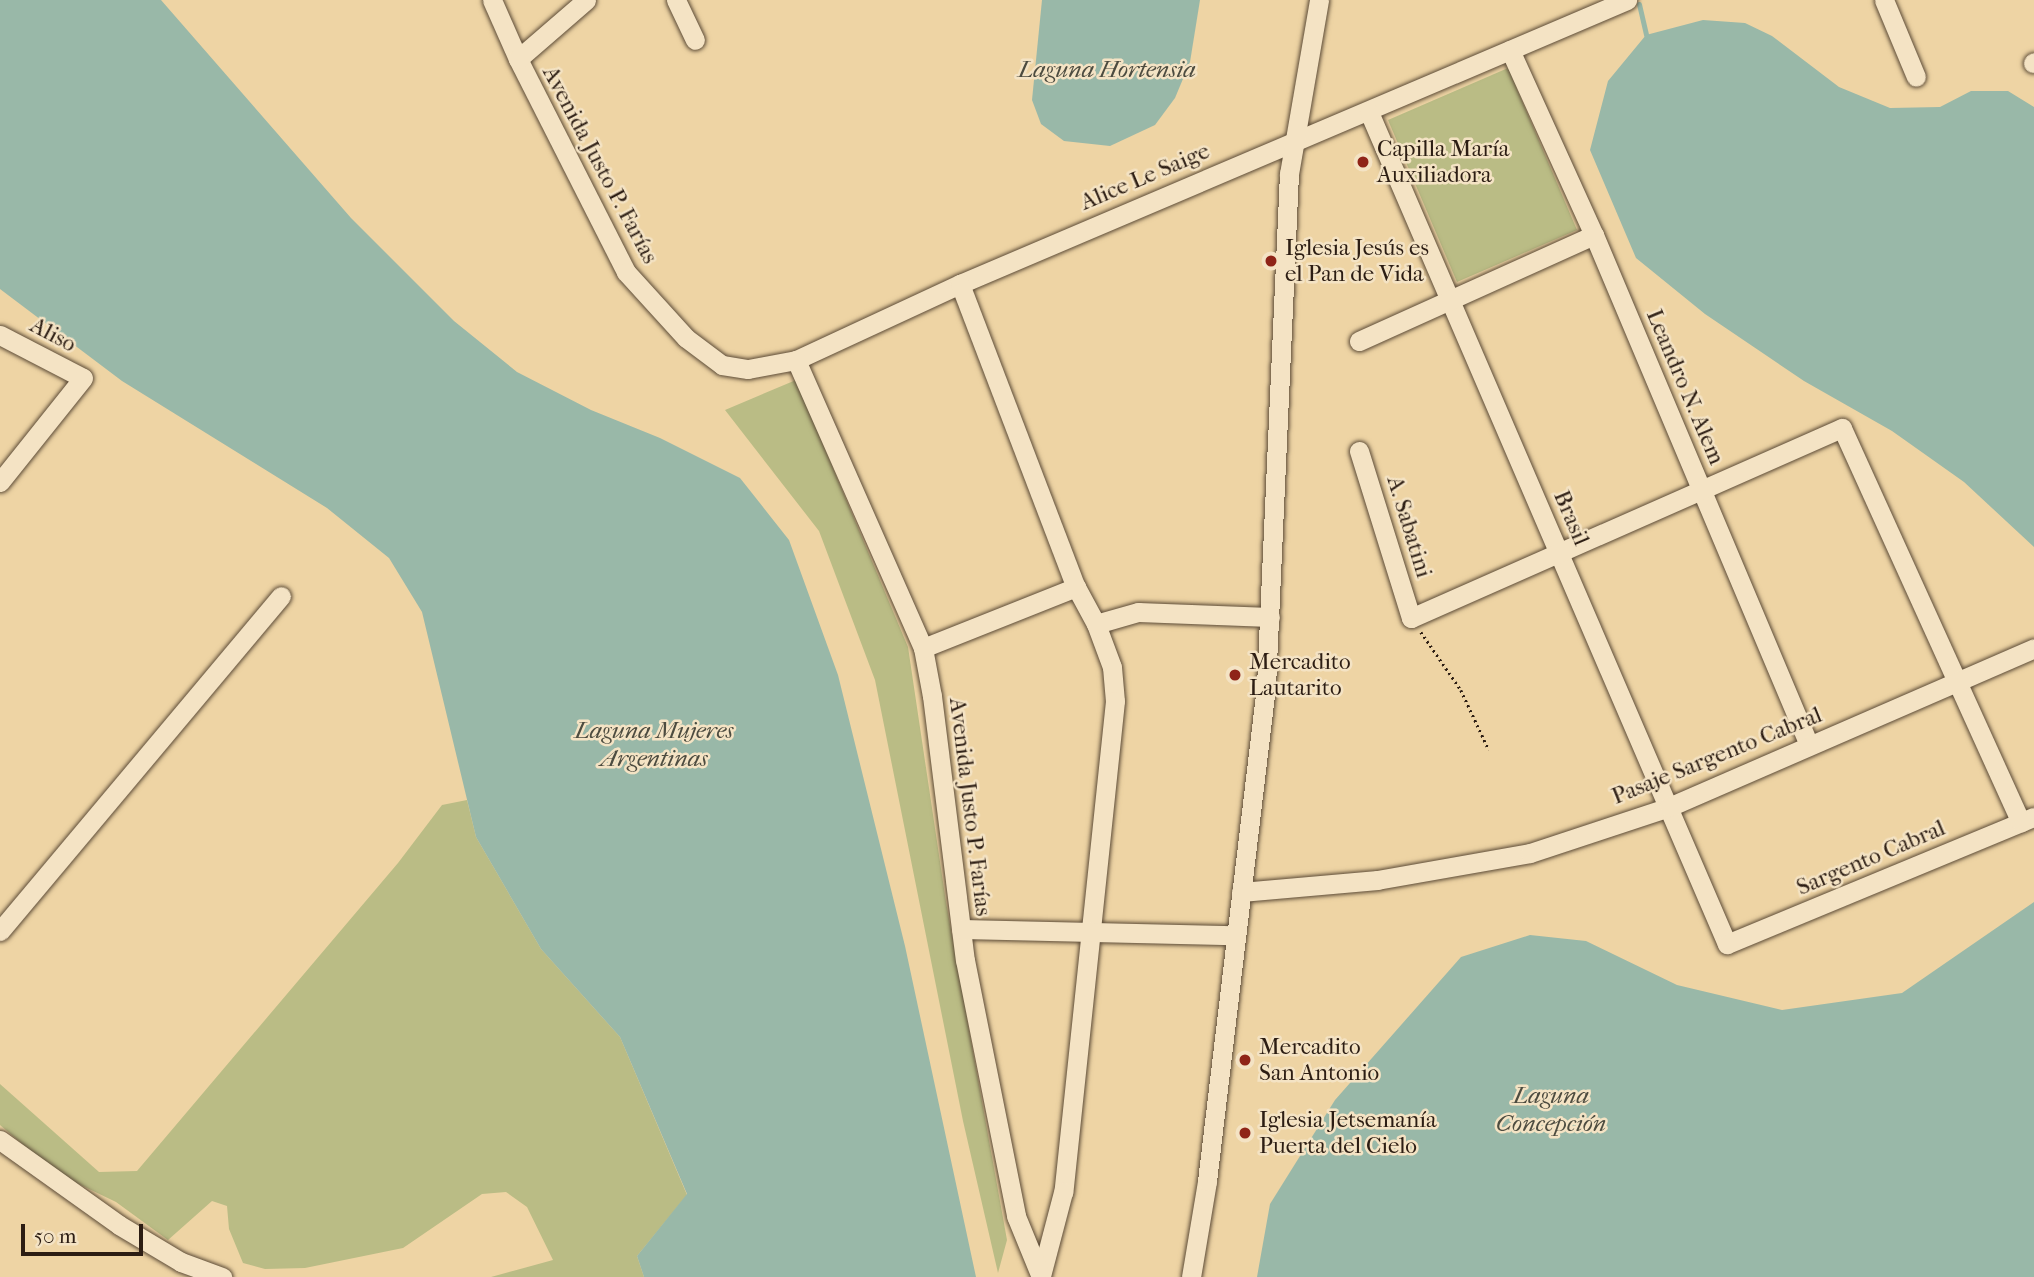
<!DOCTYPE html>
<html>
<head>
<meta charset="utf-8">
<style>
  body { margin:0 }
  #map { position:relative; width:2034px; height:1277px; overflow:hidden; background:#eed4a4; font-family:"IM FELL French Canon",serif }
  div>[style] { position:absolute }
  .green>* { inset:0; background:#babc85 }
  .water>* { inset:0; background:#99b8a8 }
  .stream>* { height:5px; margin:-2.5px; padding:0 2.5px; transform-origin:2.5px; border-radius:2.5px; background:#99b8a8 }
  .path>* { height:2.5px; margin-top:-1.25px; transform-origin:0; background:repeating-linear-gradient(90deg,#2c1d13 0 2px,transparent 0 5.5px) }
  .roads { filter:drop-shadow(0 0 2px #5c4b37) drop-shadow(0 0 2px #5c4b37) }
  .minor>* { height:19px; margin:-9.5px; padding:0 9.5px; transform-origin:9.5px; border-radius:9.5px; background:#f4e3c4 }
  .dots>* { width:19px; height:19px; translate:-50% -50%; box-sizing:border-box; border:4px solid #f4e3c4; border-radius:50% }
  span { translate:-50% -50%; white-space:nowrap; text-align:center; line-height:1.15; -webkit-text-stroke:5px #f4e3c4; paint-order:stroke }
  .poi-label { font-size:23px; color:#2c1d13 }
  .left { translate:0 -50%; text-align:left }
  .street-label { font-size:23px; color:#2c1d13 }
  .water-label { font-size:24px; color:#4d4c40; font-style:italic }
  .scale { position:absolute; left:21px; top:1224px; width:122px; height:32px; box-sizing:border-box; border:4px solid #2c1d13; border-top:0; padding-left:9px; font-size:21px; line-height:24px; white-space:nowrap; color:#2c1d13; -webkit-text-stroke:5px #f4e3c4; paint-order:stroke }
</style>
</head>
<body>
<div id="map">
  <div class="green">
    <i style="clip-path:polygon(1508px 68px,1577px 230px,1457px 282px,1388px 120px)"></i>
    <i style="clip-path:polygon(796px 380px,908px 647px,946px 902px,1007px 1240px,998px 1273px,963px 1121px,875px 680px,819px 531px,725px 410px)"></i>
    <i style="clip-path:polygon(467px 800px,476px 837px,541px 949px,620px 1037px,687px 1195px,637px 1256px,644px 1277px,491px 1277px,553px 1260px,527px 1207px,506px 1192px,482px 1194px,403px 1248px,305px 1268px,265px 1269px,243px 1263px,229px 1229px,227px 1206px,212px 1201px,168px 1240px,116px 1202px,58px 1174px,0 1125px,0 1084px,99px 1172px,137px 1171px,398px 863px,442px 805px)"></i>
  </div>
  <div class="water">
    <i style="clip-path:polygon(0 0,161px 0,351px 218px,454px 321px,517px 372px,591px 410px,660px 438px,740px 478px,789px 540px,838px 675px,905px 946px,976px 1277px,644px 1277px,637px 1256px,687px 1194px,620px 1037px,541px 949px,476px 837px,422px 612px,389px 558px,327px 508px,122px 381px,0 289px)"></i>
    <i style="clip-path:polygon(1042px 0,1200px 0,1190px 62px,1175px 98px,1155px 125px,1110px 146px,1064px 141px,1041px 124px,1032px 100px)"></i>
    <i style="clip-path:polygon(1703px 20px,1745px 23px,1772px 36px,1839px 87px,1890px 108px,1940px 107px,1971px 91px,2008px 91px,2034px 107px,2034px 547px,1964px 482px,1892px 431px,1804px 381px,1705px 314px,1636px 258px,1590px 150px,1608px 81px,1646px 35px)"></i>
    <i style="clip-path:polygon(2034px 902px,2034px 1277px,1257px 1277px,1270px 1204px,1335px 1100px,1461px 957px,1530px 935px,1586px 941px,1677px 985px,1782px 1010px,1902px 993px)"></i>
  </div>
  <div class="stream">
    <i style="left:1639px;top:4px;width:32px;rotate:77deg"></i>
  </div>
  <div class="path">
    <i style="left:1421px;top:632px;width:70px;rotate:55.4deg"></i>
    <i style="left:1461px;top:690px;width:66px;rotate:65deg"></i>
  </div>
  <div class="roads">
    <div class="minor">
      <i style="left:492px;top:0;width:64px;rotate:66.2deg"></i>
      <i style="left:518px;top:59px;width:239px;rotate:63.1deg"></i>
      <i style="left:626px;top:272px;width:89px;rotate:47.7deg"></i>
      <i style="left:686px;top:338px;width:45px;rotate:36.9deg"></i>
      <i style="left:722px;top:365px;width:26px;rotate:9deg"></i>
      <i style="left:748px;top:369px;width:49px;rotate:-10.6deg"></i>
      <i style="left:796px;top:360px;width:181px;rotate:-24.9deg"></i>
      <i style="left:960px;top:284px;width:725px;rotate:-23.06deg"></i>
      <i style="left:676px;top:0;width:44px;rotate:64.6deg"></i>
      <i style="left:1884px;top:0;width:83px;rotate:67.4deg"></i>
      <i style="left:1510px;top:50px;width:203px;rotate:65.6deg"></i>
      <i style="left:1594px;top:235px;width:553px;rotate:67.14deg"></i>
      <i style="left:518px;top:59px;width:90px;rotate:-40.9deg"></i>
      <i style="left:2033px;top:63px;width:1px;rotate:-45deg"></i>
      <i style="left:1369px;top:112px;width:906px;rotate:66.72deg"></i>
      <i style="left:1727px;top:944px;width:332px;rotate:-22.5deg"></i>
      <i style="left:960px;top:284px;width:324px;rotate:69.1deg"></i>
      <i style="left:1076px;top:587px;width:42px;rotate:61.6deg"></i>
      <i style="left:1096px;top:624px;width:46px;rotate:69.6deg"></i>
      <i style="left:1112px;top:667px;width:34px;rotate:85deg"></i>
      <i style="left:1115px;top:701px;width:494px;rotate:96deg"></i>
      <i style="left:1063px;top:1192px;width:87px;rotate:104.7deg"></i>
      <i style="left:0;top:335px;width:93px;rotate:27.4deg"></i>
      <i style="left:83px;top:378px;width:133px;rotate:128.6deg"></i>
      <i style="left:1359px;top:341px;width:258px;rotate:-24.3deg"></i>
      <i style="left:796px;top:360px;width:315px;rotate:66.2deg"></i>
      <i style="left:923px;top:648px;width:49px;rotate:79.4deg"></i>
      <i style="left:932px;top:696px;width:266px;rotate:82.9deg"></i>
      <i style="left:965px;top:960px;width:261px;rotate:78.7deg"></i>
      <i style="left:1016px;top:1216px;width:66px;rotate:67.7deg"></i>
      <i style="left:1359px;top:451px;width:175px;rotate:72.7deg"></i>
      <i style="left:1411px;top:618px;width:471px;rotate:-23.8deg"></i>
      <i style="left:1842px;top:428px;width:433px;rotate:65.6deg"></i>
      <i style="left:1096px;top:624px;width:44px;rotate:-15.9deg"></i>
      <i style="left:1138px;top:612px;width:132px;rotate:2.2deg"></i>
      <i style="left:923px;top:648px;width:165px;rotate:-21.7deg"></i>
      <i style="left:1241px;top:892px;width:137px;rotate:-5deg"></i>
      <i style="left:1377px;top:880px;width:155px;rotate:-10deg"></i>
      <i style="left:1530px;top:853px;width:146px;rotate:-18.3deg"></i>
      <i style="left:1669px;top:807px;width:398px;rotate:-23.5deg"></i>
      <i style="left:961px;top:929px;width:274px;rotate:1.3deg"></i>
      <i style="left:0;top:931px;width:437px;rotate:-50deg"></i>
      <i style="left:0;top:1140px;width:146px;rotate:35.5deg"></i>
      <i style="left:119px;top:1225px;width:72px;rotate:30.8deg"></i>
      <i style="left:181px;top:1262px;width:44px;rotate:20.1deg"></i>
      <i style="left:1191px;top:1277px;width:97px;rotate:-80.5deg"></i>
      <i style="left:1207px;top:1181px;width:499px;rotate:-83.2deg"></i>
      <i style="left:1266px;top:686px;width:513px;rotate:-87.43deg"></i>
      <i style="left:1289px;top:174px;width:177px;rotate:-80.2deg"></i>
    </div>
  </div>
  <div class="dots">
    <i style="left:1363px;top:162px;background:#8f2418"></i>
    <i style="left:1271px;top:261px;background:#8f2418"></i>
    <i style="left:1235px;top:675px;background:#8f2418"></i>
    <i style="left:1245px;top:1060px;background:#8f2418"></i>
    <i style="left:1245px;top:1133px;background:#8f2418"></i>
  </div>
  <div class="poi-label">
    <span class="left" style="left:1377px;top:162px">Capilla María<br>Auxiliadora</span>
    <span class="left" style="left:1285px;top:261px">Iglesia Jesús es<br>el Pan de Vida</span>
    <span class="left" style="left:1249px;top:675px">Mercadito<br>Lautarito</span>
    <span class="left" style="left:1259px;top:1060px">Mercadito<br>San Antonio</span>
    <span class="left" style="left:1259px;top:1133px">Iglesia Jetsemanía<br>Puerta del Cielo</span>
  </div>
  <div class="street-label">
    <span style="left:600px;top:165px;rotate:62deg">Avenida Justo P. Farías</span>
    <span style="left:1145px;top:177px;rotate:-23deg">Alice Le Saige</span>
    <span style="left:53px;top:335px;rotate:28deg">Aliso</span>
    <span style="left:1685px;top:387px;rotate:67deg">Leandro N. Alem</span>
    <span style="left:1571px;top:518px;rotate:67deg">Brasil</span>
    <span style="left:1409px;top:527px;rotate:73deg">A. Sabatini</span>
    <span style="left:1717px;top:756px;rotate:-22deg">Pasaje Sargento Cabral</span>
    <span style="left:970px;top:807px;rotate:83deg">Avenida Justo P. Farías</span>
    <span style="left:1871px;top:858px;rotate:-23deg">Sargento Cabral</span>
  </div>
  <div class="water-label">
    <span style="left:1107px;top:70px">Laguna Hortensia</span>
    <span style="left:654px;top:745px">Laguna Mujeres<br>Argentinas</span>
    <span style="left:1551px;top:1110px">Laguna<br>Concepción</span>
  </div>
  <div class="scale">50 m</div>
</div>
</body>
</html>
